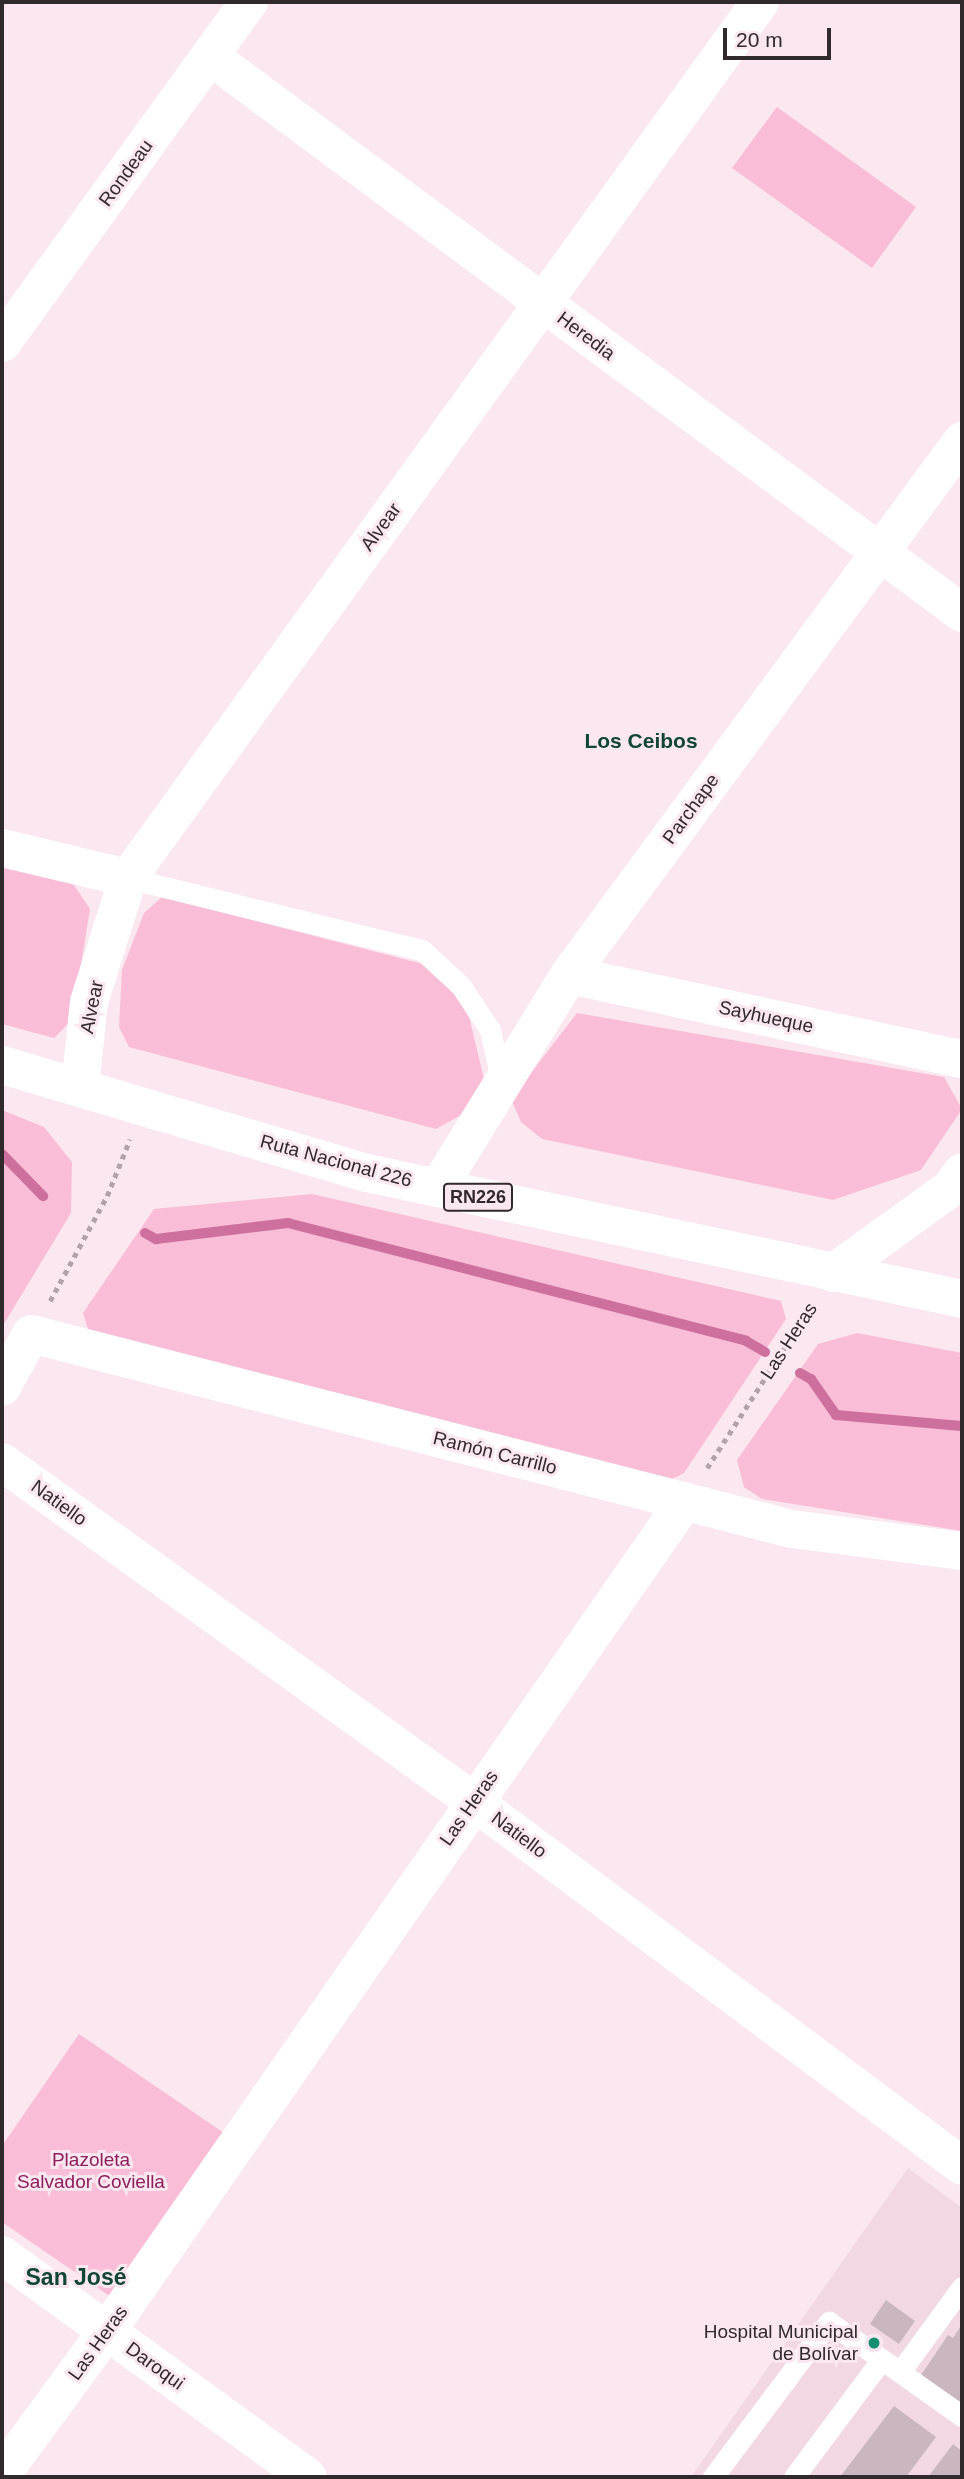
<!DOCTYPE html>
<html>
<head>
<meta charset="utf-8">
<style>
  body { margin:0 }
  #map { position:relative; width:964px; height:2479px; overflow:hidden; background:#fae7ef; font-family:Arial,sans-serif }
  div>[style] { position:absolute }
  .built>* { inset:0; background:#f2d8e3 }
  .green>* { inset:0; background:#fabdd7 }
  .stream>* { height:10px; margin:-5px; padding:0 5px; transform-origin:5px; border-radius:5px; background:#cd709d }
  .building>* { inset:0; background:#c9b6be }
  .path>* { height:4.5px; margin-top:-2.25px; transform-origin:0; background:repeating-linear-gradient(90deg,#b1a3a9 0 5px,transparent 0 10px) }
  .lane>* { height:21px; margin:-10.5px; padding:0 10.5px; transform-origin:10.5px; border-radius:10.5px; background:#fff }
  .street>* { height:38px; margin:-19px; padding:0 19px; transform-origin:19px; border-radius:19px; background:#fff }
  .highway>* { height:38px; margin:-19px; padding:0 19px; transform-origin:19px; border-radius:19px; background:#fff }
  .dots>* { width:19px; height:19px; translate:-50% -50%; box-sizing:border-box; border:4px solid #fae7ef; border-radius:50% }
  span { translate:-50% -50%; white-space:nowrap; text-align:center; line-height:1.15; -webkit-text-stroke:6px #fae7ef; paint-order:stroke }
  .shield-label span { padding:2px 5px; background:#fae7ef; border:2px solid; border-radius:5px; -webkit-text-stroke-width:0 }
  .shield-label { font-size:18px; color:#312a2d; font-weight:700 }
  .street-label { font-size:19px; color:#312a2d }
  .park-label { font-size:19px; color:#8e1f5e }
  .poi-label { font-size:19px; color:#312a2d }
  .right { translate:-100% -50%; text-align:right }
  .neighbourhood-label { font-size:21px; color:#114637; font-weight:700 }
  .quarter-label { font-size:23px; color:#114637; font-weight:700 }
  .frame { position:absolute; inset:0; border:4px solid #312a2d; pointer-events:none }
  .scale { position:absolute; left:723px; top:28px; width:108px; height:32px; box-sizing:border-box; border:4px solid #312a2d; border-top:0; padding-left:9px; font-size:21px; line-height:24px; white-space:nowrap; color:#312a2d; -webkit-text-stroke:5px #fae7ef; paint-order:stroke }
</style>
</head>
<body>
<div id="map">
  <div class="built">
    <i style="clip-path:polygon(908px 2168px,962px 2208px,962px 2477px,691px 2477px)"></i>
  </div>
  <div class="green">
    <i style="clip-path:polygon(777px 107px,916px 207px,872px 268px,732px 168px)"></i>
    <i style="clip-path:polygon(2px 858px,66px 873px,90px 909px,72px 1020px,54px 1038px,2px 1024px)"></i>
    <i style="clip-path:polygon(162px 897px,427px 965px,467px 1008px,485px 1083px,470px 1110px,436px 1129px,129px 1047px,119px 1027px,122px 970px,144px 913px)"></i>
    <i style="clip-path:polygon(577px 1013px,944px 1077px,962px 1109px,921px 1170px,833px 1200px,542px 1139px,521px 1122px,511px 1099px)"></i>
    <i style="clip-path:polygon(2px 1110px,44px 1127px,72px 1162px,71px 1213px,2px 1327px)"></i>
    <i style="clip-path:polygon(312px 1194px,781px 1301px,786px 1319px,684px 1473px,662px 1484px,90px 1335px,83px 1313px,154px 1209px)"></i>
    <i style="clip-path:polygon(857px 1333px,962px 1353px,962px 1531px,762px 1499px,744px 1487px,737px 1460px,818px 1344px)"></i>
    <i style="clip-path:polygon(79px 2034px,224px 2133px,111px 2297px,2px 2222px,2px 2146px)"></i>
  </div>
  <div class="stream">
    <i style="left:2px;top:1154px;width:59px;rotate:45.7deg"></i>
    <i style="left:145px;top:1233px;width:13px;rotate:29deg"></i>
    <i style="left:156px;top:1239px;width:133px;rotate:-6.9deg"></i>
    <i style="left:288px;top:1223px;width:473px;rotate:14.4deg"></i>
    <i style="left:746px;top:1341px;width:22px;rotate:30deg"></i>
    <i style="left:800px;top:1373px;width:13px;rotate:29deg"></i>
    <i style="left:811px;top:1379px;width:44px;rotate:55.2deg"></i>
    <i style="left:836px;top:1415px;width:126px;rotate:5deg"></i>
  </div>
  <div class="building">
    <i style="clip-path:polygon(886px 2300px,915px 2321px,899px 2344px,870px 2324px)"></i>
    <i style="clip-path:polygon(962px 2324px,962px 2403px,921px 2375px,948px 2335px,953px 2338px)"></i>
    <i style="clip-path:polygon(894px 2406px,936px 2437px,906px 2477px,840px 2477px)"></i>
    <i style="clip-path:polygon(953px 2444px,962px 2451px,962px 2477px,928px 2477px)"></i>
  </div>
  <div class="path">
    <i style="left:50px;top:1301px;width:119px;rotate:-61.5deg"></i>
    <i style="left:107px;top:1196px;width:61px;rotate:-68deg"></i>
    <i style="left:707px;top:1468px;width:194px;rotate:-57.2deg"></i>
  </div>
  <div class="lane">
    <i style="left:128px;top:878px;width:303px;rotate:13.8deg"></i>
    <i style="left:422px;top:950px;width:53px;rotate:42.7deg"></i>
    <i style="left:461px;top:986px;width:53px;rotate:56.6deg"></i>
    <i style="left:490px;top:1030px;width:55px;rotate:77.5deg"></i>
    <i style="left:900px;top:2372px;width:105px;rotate:-53.9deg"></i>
    <i style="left:713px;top:2477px;width:194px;rotate:-53.2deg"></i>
    <i style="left:829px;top:2322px;width:163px;rotate:35.3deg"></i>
    <i style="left:794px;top:2477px;width:147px;rotate:-53.3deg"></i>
  </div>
  <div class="street">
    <i style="left:211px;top:57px;width:934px;rotate:36.51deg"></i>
    <i style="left:2px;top:343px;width:421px;rotate:-54.1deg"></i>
    <i style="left:2px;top:848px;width:130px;rotate:13.4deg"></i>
    <i style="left:569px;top:975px;width:402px;rotate:12.1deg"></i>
    <i style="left:80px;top:1087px;width:85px;rotate:-84deg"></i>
    <i style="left:89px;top:1002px;width:130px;rotate:-72.5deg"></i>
    <i style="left:128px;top:878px;width:1080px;rotate:-54.19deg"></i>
    <i style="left:438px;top:1188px;width:250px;rotate:-58.4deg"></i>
    <i style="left:569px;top:975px;width:663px;rotate:-53.65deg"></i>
    <i style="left:833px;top:1273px;width:145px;rotate:-35.8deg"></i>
    <i style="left:951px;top:1188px;width:19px;rotate:-55deg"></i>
    <i style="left:2px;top:1387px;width:60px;rotate:-61.3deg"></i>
    <i style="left:31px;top:1334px;width:786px;rotate:14.37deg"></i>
    <i style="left:792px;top:1529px;width:171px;rotate:7.4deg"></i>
    <i style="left:2px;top:1462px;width:580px;rotate:35.74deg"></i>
    <i style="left:473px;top:1801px;width:610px;rotate:36.74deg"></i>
    <i style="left:2px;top:2255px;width:378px;rotate:36deg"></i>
    <i style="left:2px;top:2474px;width:177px;rotate:-53.7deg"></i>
    <i style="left:107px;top:2331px;width:1011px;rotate:-55.15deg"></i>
  </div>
  <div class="highway">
    <i style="left:2px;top:1065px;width:381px;rotate:16.5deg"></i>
    <i style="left:367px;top:1173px;width:608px;rotate:11.96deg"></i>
  </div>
  <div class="dots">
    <i style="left:874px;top:2343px;background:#168e71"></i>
  </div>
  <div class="shield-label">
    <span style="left:478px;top:1197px">RN226</span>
  </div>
  <div class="street-label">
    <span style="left:126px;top:173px;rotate:-54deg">Rondeau</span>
    <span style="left:586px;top:336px;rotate:37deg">Heredia</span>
    <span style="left:381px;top:527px;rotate:-54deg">Alvear</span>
    <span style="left:691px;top:809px;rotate:-54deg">Parchape</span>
    <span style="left:92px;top:1007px;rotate:-79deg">Alvear</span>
    <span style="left:766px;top:1017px;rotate:12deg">Sayhueque</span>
    <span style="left:336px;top:1161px;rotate:15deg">Ruta Nacional 226</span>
    <span style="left:789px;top:1341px;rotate:-57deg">Las Heras</span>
    <span style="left:495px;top:1453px;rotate:14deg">Ramón Carrillo</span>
    <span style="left:59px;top:1503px;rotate:36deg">Natiello</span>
    <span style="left:469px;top:1808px;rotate:-55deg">Las Heras</span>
    <span style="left:519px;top:1835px;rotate:37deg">Natiello</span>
    <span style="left:98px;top:2343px;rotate:-54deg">Las Heras</span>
    <span style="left:155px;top:2366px;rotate:36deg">Daroqui</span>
  </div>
  <div class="park-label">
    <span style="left:91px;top:2171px">Plazoleta<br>Salvador Coviella</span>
  </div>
  <div class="poi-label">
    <span class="right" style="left:858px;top:2343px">Hospital Municipal<br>de Bolívar</span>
  </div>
  <div class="neighbourhood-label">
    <span style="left:641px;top:741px">Los Ceibos</span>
  </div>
  <div class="quarter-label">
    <span style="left:76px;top:2277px">San José</span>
  </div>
  <div class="frame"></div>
  <div class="scale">20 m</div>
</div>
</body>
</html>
